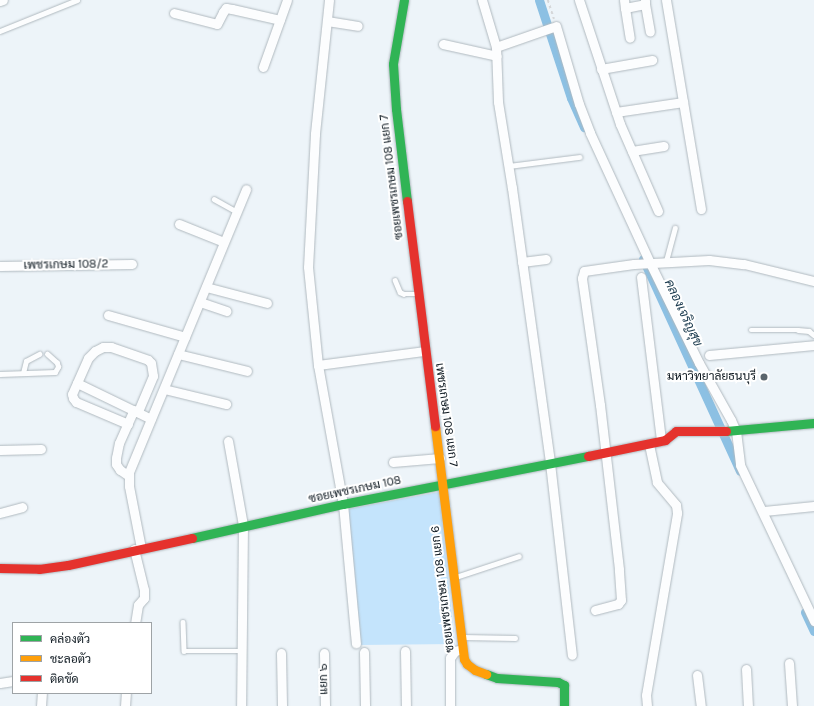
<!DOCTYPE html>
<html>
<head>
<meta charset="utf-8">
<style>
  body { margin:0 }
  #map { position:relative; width:814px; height:706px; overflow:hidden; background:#edf4f9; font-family:Karla,Sarabun,sans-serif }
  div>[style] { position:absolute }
  .green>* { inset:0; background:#c4e4fc }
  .canal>* { height:9px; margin:-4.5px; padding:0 4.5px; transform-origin:4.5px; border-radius:4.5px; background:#8cc0e3 }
  .path>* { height:1.5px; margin-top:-0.75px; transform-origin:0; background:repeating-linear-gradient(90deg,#d5d7d9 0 3px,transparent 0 6px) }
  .roads { filter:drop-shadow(0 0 1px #b0b9bf) drop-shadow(0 0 1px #b0b9bf) }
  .lane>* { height:4.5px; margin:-2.25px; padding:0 2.25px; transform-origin:2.25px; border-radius:2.25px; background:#fcfdfe }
  .street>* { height:9px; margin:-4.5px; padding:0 4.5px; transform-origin:4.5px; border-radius:4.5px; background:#fcfdfe }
  .fast>* { height:9px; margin:-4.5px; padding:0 4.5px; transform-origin:4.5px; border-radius:4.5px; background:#30b455 }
  .slow>* { height:9px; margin:-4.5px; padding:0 4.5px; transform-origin:4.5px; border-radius:4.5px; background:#ff9f0a }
  .jam>* { height:9px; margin:-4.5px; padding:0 4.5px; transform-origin:4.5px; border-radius:4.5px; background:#e5322d }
  .dots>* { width:11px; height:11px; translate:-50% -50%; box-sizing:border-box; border:2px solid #fff; border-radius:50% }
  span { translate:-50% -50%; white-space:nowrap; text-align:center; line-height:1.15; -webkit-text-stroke:4px #fff; paint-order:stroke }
  .street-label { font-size:12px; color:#0d1820 }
  .poi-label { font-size:12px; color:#0d1820 }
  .right { translate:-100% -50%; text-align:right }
  .water-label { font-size:13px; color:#19394d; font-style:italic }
  .legend { position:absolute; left:12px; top:622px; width:140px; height:72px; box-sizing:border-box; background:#fff; border:1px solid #9ea3a6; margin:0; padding:5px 7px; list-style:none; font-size:12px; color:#0d1820 }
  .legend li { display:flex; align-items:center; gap:8px; height:20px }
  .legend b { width:20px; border:1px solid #9ea3a6 }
</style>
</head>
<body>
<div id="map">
  <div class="green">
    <i style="clip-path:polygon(439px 492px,455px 644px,360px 645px,348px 509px)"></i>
  </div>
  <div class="canal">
    <i style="left:539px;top:0;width:103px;rotate:71.9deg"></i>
    <i style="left:571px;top:98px;width:32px;rotate:66deg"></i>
    <i style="left:643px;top:259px;width:233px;rotate:65.4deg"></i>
    <i style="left:805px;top:612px;width:21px;rotate:65deg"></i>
  </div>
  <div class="path">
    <i style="left:548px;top:0;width:20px;rotate:72deg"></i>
  </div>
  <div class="roads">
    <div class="lane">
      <i style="left:0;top:31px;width:83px;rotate:-21.9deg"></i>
      <i style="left:509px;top:166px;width:71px;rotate:-7.3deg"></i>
      <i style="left:214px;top:199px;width:26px;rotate:29deg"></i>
      <i style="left:666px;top:261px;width:34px;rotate:-75deg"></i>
      <i style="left:395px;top:280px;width:13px;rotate:67deg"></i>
      <i style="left:400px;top:292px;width:4px;rotate:27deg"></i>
      <i style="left:404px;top:294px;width:13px"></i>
      <i style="left:751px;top:330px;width:47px"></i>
      <i style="left:798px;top:330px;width:11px;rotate:5deg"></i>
      <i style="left:809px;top:331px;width:6px;rotate:39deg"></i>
      <i style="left:23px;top:373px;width:12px;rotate:-76deg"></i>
      <i style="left:26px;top:361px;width:15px;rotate:-28deg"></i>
      <i style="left:0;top:374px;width:55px;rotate:-2.1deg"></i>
      <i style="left:55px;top:372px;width:6px;rotate:-59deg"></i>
      <i style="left:58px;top:367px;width:4px;rotate:-104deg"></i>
      <i style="left:57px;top:363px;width:13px;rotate:-138deg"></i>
      <i style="left:456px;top:577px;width:66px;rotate:-18.4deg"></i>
      <i style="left:183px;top:622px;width:29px;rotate:88deg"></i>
      <i style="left:184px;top:651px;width:57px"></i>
      <i style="left:463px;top:637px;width:52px;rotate:1.1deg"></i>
    </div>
    <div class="street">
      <i style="left:329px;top:0;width:135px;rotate:96deg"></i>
      <i style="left:315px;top:134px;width:133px;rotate:93deg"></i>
      <i style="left:308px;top:267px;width:99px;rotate:84.2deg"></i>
      <i style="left:318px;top:365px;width:141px;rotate:79.8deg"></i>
      <i style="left:343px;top:504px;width:140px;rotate:84.7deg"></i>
      <i style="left:482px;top:0;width:49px;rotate:73.4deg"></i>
      <i style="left:496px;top:47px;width:55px;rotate:87.9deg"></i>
      <i style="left:498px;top:102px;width:87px;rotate:80.8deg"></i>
      <i style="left:512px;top:188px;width:278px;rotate:82.1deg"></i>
      <i style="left:550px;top:463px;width:193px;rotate:83.5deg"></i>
      <i style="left:579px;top:0;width:131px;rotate:71.7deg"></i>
      <i style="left:620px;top:124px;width:95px;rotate:66.4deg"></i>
      <i style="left:624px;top:0;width:8px;rotate:83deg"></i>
      <i style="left:625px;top:8px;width:20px;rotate:-11deg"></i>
      <i style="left:645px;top:4px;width:4px;rotate:-90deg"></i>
      <i style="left:666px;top:0;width:212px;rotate:80.5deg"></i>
      <i style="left:0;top:1px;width:3px;rotate:-18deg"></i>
      <i style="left:645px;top:4px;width:28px;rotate:80deg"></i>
      <i style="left:625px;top:8px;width:30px;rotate:81deg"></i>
      <i style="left:174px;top:13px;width:44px;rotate:14.3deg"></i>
      <i style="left:217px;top:24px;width:13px;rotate:-63deg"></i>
      <i style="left:223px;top:12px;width:5px;rotate:-53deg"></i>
      <i style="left:226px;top:8px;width:6px;rotate:9deg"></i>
      <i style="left:232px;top:9px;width:49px;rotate:12.9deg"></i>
      <i style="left:327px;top:21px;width:31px;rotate:9deg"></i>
      <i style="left:556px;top:26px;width:81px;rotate:73.6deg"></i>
      <i style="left:579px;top:104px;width:31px;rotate:69deg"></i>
      <i style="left:590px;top:133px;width:143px;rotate:65.2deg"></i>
      <i style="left:650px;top:263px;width:111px;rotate:63.9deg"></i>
      <i style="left:699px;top:363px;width:65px;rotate:60.7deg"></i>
      <i style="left:731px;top:420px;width:12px;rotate:66deg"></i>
      <i style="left:736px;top:431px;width:34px;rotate:83deg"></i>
      <i style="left:740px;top:465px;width:173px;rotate:64.6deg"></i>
      <i style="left:443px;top:44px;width:55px;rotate:12.5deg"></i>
      <i style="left:496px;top:47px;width:60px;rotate:-19.3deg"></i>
      <i style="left:263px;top:67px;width:71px;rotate:-70.3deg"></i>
      <i style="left:601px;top:69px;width:52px;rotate:-10deg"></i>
      <i style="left:616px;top:112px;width:68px;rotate:-8.5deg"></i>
      <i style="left:632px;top:151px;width:32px;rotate:-9deg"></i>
      <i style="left:179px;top:224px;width:48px;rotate:21.8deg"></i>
      <i style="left:522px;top:262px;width:24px;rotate:-7deg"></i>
      <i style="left:0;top:266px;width:132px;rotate:-0.9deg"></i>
      <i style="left:641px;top:277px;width:165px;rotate:83deg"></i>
      <i style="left:206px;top:287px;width:63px;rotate:14.7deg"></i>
      <i style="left:200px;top:302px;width:28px;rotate:19deg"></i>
      <i style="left:108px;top:315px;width:80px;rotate:15.9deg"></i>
      <i style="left:178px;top:354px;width:71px;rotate:13.8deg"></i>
      <i style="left:709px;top:355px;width:105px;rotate:-5.4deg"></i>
      <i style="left:318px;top:365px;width:108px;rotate:-7.5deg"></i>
      <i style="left:77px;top:383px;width:82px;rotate:25.9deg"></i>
      <i style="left:164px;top:389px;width:64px;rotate:13.6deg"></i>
      <i style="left:128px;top:424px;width:56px;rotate:-157.1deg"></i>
      <i style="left:76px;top:402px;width:5px;rotate:-127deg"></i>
      <i style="left:73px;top:398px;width:4px;rotate:-104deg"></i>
      <i style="left:72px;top:394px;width:39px;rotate:-66deg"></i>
      <i style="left:88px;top:358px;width:10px;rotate:-45deg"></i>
      <i style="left:95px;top:351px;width:9px;rotate:-27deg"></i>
      <i style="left:103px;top:347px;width:8px"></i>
      <i style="left:111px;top:347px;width:39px;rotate:19deg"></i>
      <i style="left:148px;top:360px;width:4px;rotate:45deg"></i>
      <i style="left:151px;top:363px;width:13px;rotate:81deg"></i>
      <i style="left:153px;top:376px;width:39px;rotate:113deg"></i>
      <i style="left:228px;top:441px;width:85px;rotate:79.9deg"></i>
      <i style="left:243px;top:525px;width:181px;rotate:90.6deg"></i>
      <i style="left:0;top:450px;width:41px;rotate:-1.4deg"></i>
      <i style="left:393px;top:462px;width:47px;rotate:-4.9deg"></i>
      <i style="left:129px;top:476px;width:11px;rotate:-146deg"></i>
      <i style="left:120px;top:470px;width:7px;rotate:-124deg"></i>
      <i style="left:116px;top:464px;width:6px;rotate:-90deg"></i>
      <i style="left:116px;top:458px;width:15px;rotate:-79deg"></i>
      <i style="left:119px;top:443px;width:36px;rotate:-66deg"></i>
      <i style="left:764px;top:511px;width:50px;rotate:-5.7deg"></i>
      <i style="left:0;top:513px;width:23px;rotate:-15deg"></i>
      <i style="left:141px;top:548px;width:63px;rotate:-101deg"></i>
      <i style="left:129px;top:486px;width:14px;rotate:-90deg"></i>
      <i style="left:129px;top:472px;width:306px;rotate:-67.5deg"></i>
      <i style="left:134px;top:549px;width:42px;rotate:76.3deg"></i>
      <i style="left:144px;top:590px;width:8px;rotate:90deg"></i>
      <i style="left:144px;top:598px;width:9px;rotate:131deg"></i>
      <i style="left:138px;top:605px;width:18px;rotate:99deg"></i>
      <i style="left:595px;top:610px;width:24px;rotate:-15deg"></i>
      <i style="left:618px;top:604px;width:5px;rotate:-53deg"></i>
      <i style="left:621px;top:600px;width:31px;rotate:-94deg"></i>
      <i style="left:619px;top:569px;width:165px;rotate:-96.6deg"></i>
      <i style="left:600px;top:405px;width:128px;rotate:-98.1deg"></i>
      <i style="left:582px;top:278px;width:7px;rotate:-74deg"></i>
      <i style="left:584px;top:271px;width:50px;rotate:-8deg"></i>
      <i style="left:634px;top:264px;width:75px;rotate:-3.1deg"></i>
      <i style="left:709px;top:260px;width:35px;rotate:7deg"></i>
      <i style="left:744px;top:264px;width:72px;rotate:13.7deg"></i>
      <i style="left:405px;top:651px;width:55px;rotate:89deg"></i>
      <i style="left:364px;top:652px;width:54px;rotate:88.9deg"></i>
      <i style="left:281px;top:653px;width:53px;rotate:88.9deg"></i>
      <i style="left:324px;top:653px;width:53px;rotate:88.9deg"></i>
      <i style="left:789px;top:663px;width:43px;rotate:86deg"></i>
      <i style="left:746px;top:669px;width:37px;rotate:87deg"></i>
      <i style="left:697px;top:675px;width:31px;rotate:83deg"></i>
      <i style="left:0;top:683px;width:13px;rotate:-9deg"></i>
      <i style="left:41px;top:706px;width:13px;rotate:-86deg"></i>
      <i style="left:125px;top:706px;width:13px;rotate:-86deg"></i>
      <i style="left:450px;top:706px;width:48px;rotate:-90deg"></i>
      <i style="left:450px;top:658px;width:9px;rotate:-54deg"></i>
      <i style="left:455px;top:651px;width:7px;rotate:-16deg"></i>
      <i style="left:647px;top:706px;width:11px;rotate:-95deg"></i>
      <i style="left:646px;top:695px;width:185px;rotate:-80.3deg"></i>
      <i style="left:677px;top:513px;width:8px;rotate:-97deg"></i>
      <i style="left:676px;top:505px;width:30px;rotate:-130deg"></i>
      <i style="left:657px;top:482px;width:39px;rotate:-102deg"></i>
    </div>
    <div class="fast">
      <i style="left:404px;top:0;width:65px;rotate:99.8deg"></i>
      <i style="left:393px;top:64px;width:45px;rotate:86.2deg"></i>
      <i style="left:396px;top:109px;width:93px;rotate:83.2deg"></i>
      <i style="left:726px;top:431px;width:88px;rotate:-5.2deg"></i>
      <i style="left:192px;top:538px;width:155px;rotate:-12.7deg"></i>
      <i style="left:343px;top:504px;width:250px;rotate:-11.1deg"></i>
      <i style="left:486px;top:674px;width:12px;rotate:20deg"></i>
      <i style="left:497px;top:678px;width:61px;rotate:3.8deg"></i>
      <i style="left:558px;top:682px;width:7px;rotate:27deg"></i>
      <i style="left:564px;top:685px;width:21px;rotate:90deg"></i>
    </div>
    <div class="slow">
      <i style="left:435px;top:426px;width:235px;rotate:82.9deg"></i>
      <i style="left:464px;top:659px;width:6px;rotate:59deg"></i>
      <i style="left:467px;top:664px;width:10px;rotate:37deg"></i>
      <i style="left:475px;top:670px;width:12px;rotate:20deg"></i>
    </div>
    <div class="jam">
      <i style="left:407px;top:201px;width:227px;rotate:82.9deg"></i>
      <i style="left:588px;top:456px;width:79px;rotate:-11.7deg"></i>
      <i style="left:665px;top:440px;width:14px;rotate:-39deg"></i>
      <i style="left:676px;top:431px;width:50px"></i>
      <i style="left:0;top:568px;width:39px;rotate:1deg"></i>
      <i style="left:39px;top:569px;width:29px;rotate:-8deg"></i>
      <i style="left:68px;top:565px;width:127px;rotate:-12.3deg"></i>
    </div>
  </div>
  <div class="dots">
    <i style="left:764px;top:377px;background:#5b656c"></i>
  </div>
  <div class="street-label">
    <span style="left:392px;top:177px;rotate:-97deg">ซอยเพชรเกษม 108 แยก 7</span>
    <span style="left:66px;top:265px;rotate:-1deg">เพชรเกษม 108/2</span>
    <span style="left:446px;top:415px;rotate:82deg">เพชรเกษม 108 แยก 7</span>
    <span style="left:355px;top:490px;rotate:-12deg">ซอยเพชรเกษม 108</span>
    <span style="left:443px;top:589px;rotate:-97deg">ซอยเพชรเกษม 108 แยก 6</span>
    <span style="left:324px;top:679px;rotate:-91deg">แยก ๖</span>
  </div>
  <div class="poi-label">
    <span class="right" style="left:756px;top:377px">มหาวิทยาลัยธนบุรี</span>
  </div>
  <div class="water-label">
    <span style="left:683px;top:313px;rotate:65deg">คลองเจริญสุข</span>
  </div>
  <ul class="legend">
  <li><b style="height:5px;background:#30b455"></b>คล่องตัว</li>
  <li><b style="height:5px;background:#ff9f0a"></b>ชะลอตัว</li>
  <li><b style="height:5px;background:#e5322d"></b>ติดขัด</li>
  </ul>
</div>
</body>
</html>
